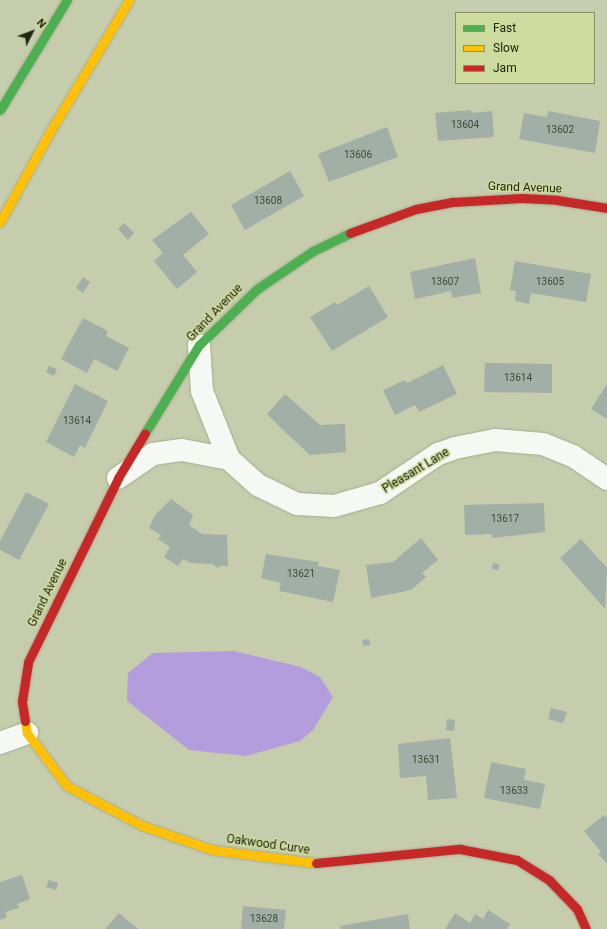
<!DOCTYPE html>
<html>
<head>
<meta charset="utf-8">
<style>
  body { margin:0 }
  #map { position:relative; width:607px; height:929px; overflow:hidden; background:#c6cdac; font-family:Roboto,sans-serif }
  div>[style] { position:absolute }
  .water>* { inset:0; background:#b49ddc }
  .building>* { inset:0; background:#a1afa7 }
  .roads { filter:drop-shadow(0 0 1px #a6ab90) drop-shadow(0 0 1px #a6ab90) }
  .street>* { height:22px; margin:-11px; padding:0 11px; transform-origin:11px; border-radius:11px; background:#f6f8f3 }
  .fast>* { height:9px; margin:-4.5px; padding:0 4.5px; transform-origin:4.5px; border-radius:4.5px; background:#4caf50 }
  .slow>* { height:9px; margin:-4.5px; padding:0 4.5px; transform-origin:4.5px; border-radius:4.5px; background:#ffc107 }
  .jam>* { height:9px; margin:-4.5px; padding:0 4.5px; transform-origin:4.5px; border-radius:4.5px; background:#c62828 }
  span { translate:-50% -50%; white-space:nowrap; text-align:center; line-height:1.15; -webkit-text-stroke:3px #cedb9e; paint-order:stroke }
  .number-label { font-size:10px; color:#414834 }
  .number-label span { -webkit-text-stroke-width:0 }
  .street-label { font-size:12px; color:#21250d }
  .legend { position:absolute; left:455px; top:12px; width:140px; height:72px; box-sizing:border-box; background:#cedb9e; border:1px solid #899264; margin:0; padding:5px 7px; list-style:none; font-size:12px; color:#21250d }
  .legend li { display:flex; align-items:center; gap:8px; height:20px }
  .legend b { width:20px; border:1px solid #899264 }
  .north { position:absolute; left:12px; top:12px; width:40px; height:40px; -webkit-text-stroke:3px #cedb9e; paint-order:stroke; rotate:48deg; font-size:11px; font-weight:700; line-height:16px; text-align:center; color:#21250d }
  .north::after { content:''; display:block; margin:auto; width:14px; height:18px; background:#21250d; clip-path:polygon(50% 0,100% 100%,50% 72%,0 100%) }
</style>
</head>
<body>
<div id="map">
  <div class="water">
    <i style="clip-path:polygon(234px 651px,301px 667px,320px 677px,333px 697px,313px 730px,300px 741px,246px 756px,189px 750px,127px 701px,128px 673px,153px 653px)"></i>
  </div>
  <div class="building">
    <i style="clip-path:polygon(471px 110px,471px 113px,492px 111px,494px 137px,438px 141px,435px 113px)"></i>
    <i style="clip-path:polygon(548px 111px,600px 121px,595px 153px,519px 139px,524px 113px,547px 117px)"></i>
    <i style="clip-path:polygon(387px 127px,398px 157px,329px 182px,318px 154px)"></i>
    <i style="clip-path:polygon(290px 171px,304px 196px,245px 230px,231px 205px)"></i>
    <i style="clip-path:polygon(191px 212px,209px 234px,183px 255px,197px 272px,177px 289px,154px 261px,163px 253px,152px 240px)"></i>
    <i style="clip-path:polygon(124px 223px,134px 233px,128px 240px,118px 229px)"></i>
    <i style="clip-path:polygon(475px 258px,481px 293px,452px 298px,451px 291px,415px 299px,410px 272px)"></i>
    <i style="clip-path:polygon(515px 261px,591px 274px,586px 302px,531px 293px,529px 304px,515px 301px,516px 291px,510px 290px)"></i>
    <i style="clip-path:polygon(83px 277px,90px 282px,83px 293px,76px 288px)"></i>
    <i style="clip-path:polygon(369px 286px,388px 317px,332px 351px,310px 317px,335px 302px,337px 305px)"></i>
    <i style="clip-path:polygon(83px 318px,108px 331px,106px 336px,129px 348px,117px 371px,94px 359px,87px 373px,61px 359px)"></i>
    <i style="clip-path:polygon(485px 363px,552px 364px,552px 393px,484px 392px)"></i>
    <i style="clip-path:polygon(443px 365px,457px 394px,419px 412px,415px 405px,395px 415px,383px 390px,405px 380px,407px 383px)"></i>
    <i style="clip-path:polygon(49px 366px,57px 369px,54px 376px,46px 372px)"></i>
    <i style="clip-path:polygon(75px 384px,108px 401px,85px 448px,80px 445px,74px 457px,46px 442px)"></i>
    <i style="clip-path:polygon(607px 384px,607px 419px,591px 409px)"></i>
    <i style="clip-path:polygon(285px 394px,320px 425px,345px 424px,346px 452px,310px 455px,282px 429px,267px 414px)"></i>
    <i style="clip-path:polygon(26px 492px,49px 504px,19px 560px,0 550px,0 541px)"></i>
    <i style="clip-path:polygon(171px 499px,193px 515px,189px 525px,202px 534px,227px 535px,228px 566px,220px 566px,217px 568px,213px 564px,190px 563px,183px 559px,178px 566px,164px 557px,170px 547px,158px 539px,161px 535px,149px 528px,155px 515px)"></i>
    <i style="clip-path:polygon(544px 503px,545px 532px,492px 538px,492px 534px,465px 535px,464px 505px)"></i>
    <i style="clip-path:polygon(421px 538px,438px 560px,422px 573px,426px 577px,411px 590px,371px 598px,366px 565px,393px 562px)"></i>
    <i style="clip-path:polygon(581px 539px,607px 568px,605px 609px,560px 558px)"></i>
    <i style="clip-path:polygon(266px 554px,319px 562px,318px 566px,340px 570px,333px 602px,279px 591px,281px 583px,261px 578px)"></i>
    <i style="clip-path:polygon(493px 563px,499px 564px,499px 570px,492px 569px)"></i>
    <i style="clip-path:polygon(369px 639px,370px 645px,363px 646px,362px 640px)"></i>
    <i style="clip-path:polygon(551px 708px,567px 712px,563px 723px,548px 719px)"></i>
    <i style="clip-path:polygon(447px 719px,455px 720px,454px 731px,446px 730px)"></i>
    <i style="clip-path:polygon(450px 738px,457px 798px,428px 800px,426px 776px,400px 778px,398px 744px)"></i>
    <i style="clip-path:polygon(491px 762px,526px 769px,524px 780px,545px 784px,540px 809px,484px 798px)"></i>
    <i style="clip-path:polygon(604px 815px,607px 818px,607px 864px,598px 854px,601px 852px,584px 831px)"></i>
    <i style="clip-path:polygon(22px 875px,30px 899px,17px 904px,19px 908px,5px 912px,7px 917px,0 920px,0 882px)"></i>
    <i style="clip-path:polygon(49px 880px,58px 883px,56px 890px,46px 887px)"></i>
    <i style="clip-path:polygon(243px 906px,286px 910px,284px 929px,241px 929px)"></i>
    <i style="clip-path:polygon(488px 910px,510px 924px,507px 929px,445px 929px,455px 913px,470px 923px,475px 914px,483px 919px)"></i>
    <i style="clip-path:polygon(119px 913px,138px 929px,105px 929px)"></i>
    <i style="clip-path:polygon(408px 914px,410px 929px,341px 929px,340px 926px)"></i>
  </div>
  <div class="roads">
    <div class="street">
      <i style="left:199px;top:345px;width:46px;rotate:86.3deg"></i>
      <i style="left:202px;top:391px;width:73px;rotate:68.3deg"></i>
      <i style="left:229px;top:459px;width:39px;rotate:42deg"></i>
      <i style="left:258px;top:485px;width:43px;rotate:26deg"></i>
      <i style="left:297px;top:504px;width:37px;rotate:3deg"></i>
      <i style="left:334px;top:506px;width:48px;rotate:-15.8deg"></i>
      <i style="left:380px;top:493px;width:70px;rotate:-33.9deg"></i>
      <i style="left:438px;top:454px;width:18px;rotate:-19deg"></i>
      <i style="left:455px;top:448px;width:41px;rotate:-11.3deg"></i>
      <i style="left:495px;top:440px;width:48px;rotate:4.8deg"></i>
      <i style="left:543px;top:444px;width:32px;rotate:22deg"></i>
      <i style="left:573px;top:456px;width:41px;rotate:34.1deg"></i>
      <i style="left:118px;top:478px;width:42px;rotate:-34.4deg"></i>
      <i style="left:153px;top:454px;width:29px;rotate:-8deg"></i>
      <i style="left:182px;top:450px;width:48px;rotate:10.8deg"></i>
      <i style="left:0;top:743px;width:29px;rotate:-20deg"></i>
    </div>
    <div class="fast">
      <i style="left:0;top:110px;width:129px;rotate:-58.7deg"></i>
      <i style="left:145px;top:433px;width:103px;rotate:-58.5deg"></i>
      <i style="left:199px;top:345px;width:81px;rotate:-44deg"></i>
      <i style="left:257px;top:289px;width:68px;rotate:-34.2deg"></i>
      <i style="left:313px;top:251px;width:41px;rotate:-25.9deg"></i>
    </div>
    <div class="slow">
      <i style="left:0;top:222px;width:105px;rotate:-61deg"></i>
      <i style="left:51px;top:130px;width:152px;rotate:-59deg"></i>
      <i style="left:25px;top:721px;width:12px;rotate:81deg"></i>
      <i style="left:27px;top:733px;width:66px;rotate:53deg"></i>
      <i style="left:67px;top:786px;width:86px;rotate:27.8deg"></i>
      <i style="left:143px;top:826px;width:74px;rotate:18.9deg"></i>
      <i style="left:213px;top:850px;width:104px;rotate:7.2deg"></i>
    </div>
    <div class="jam">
      <i style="left:350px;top:233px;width:70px;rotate:-20deg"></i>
      <i style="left:416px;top:209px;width:38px;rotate:-11deg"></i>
      <i style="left:453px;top:202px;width:69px;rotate:-3.3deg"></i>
      <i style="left:522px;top:198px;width:35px;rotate:3deg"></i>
      <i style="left:557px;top:200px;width:51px;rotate:9.1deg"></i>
      <i style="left:25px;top:721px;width:20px;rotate:-99deg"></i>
      <i style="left:22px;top:701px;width:39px;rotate:-81deg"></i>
      <i style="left:28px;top:662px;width:205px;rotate:-63.9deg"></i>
      <i style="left:118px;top:478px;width:52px;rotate:-59deg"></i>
      <i style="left:316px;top:863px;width:145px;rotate:-5.6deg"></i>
      <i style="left:460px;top:849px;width:58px;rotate:10.9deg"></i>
      <i style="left:517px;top:860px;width:39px;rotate:32deg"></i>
      <i style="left:550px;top:881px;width:39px;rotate:46deg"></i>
      <i style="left:577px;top:909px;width:22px;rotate:66deg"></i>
    </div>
  </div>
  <div class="number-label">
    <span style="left:465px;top:125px">13604</span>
    <span style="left:560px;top:130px">13602</span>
    <span style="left:358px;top:155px">13606</span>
    <span style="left:268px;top:201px">13608</span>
    <span style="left:445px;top:282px">13607</span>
    <span style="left:550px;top:282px">13605</span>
    <span style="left:518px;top:378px">13614</span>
    <span style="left:77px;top:421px">13614</span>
    <span style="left:505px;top:519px">13617</span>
    <span style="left:301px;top:574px">13621</span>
    <span style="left:426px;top:760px">13631</span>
    <span style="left:514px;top:791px">13633</span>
    <span style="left:264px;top:919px">13628</span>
  </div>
  <div class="street-label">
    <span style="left:525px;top:188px;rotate:2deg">Grand Avenue</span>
    <span style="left:215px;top:313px;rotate:-46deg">Grand Avenue</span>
    <span style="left:416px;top:471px;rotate:-31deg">Pleasant Lane</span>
    <span style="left:48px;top:593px;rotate:-64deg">Grand Avenue</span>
    <span style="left:268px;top:845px;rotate:8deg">Oakwood Curve</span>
  </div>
  <ul class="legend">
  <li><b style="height:5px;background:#4caf50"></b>Fast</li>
  <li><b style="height:5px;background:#ffc107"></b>Slow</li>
  <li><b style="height:5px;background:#c62828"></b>Jam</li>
  </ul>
  <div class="north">N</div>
</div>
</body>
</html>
